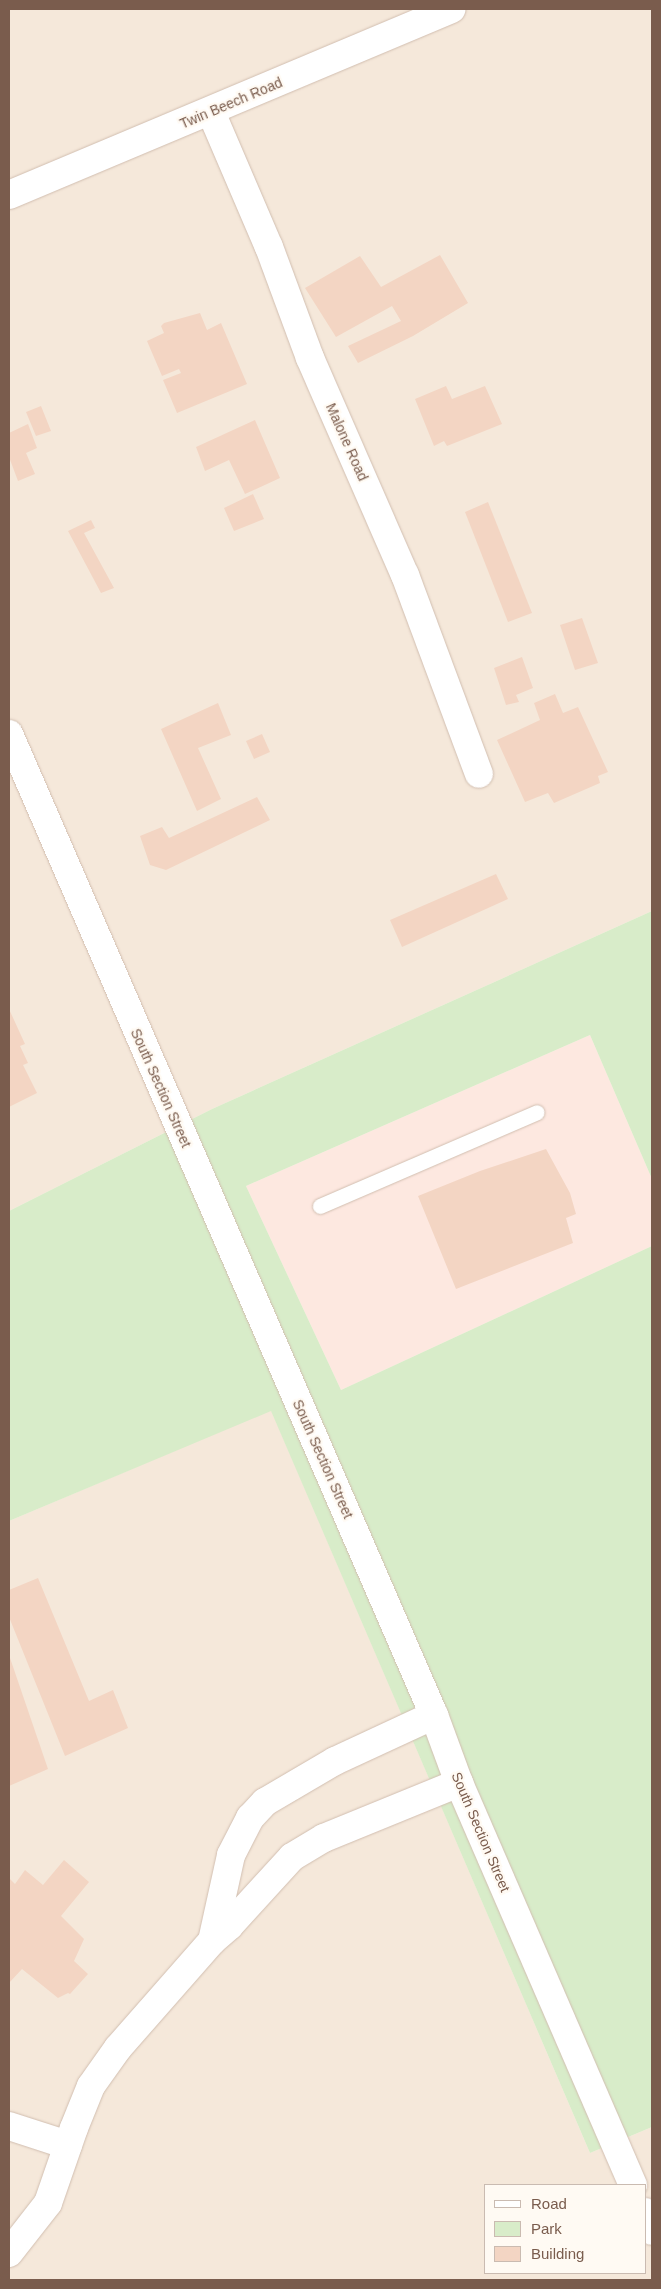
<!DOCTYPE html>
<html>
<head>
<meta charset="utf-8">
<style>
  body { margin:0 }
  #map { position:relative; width:661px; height:2289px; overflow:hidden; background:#fdf6ec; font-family:Arial,sans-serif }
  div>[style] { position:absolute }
  .residential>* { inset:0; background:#f5e8da }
  .commercial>* { inset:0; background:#fde8e0 }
  .green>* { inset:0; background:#d8ecc9 }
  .building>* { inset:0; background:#f3d5c3 }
  .roads { filter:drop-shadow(0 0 1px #d1beb0) drop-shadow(0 0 1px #d1beb0) }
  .lane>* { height:15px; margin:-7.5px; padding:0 7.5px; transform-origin:7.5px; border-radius:7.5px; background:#fff }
  .street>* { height:28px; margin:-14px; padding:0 14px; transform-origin:14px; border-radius:14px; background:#fff }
  .secondary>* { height:28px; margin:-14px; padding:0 14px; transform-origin:14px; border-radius:14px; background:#fff }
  span { translate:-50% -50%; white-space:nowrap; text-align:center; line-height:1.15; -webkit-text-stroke:4.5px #fffaf3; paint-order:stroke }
  .street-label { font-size:14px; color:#7a5c4d }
  .frame { position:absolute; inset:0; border:10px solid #7a5c4d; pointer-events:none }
  .legend { position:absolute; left:484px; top:2184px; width:162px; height:90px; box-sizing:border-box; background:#fffaf3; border:1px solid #cabbb1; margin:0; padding:6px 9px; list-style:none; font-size:15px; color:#7a5c4d }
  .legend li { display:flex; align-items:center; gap:10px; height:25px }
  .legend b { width:25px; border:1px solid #cabbb1 }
</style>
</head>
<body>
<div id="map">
  <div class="residential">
    <i style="clip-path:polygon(9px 9px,652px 9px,652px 911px,212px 1109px,9px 1211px)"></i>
    <i style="clip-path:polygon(evenodd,271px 1410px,590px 2153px,652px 2127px,652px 2280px,9px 2280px,9px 1521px,271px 1410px,485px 2185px,645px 2185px,645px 2273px,485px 2273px,485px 2185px)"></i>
  </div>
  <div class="commercial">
    <i style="clip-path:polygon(590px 1035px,652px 1179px,652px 1246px,341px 1390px,246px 1186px)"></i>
  </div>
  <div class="green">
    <i style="clip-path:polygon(652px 911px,652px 1179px,590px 1035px,246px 1186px,341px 1390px,652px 1246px,652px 2127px,590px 2153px,271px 1411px,9px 1521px,9px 1211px,212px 1109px)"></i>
  </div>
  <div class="building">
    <i style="clip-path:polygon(440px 255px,468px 303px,413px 336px,358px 363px,348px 346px,401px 321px,392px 306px,336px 337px,305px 288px,360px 256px,381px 287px)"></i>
    <i style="clip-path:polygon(200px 313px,207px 330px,221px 323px,247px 384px,177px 413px,163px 380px,181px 373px,179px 369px,162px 376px,147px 341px,164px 333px,161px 326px,164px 323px)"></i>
    <i style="clip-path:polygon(446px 386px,452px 399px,485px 386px,502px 424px,447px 446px,444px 441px,434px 446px,415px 399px)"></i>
    <i style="clip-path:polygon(41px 406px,51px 431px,36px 436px,26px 412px)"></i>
    <i style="clip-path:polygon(255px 420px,280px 478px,245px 494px,229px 460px,205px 471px,196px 447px)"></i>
    <i style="clip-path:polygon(28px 424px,37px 448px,26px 453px,35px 474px,18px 481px,9px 457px,9px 433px)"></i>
    <i style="clip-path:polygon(253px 494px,264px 519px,234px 531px,224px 508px)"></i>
    <i style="clip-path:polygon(488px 502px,532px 613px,508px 622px,465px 512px)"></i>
    <i style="clip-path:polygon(91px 520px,95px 528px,84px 533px,114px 588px,101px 593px,68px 531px)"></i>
    <i style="clip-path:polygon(582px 618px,598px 663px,575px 670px,560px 625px)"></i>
    <i style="clip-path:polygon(522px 657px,533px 688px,516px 695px,519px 702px,506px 705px,494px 668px)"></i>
    <i style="clip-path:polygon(555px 694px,563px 713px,578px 707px,608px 772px,598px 776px,600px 783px,554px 803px,548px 793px,525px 802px,497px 740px,540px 720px,534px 703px)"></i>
    <i style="clip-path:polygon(218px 703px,231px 735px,198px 748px,221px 799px,197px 811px,161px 729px)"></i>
    <i style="clip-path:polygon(262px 734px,270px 752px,254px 759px,246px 741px)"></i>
    <i style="clip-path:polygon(257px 797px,270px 820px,166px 870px,150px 865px,140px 836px,162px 827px,169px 838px)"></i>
    <i style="clip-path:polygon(496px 874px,508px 899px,402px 947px,390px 920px)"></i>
    <i style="clip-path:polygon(9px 1009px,25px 1044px,20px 1046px,28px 1063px,23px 1065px,37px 1093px,9px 1107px)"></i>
    <i style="clip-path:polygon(546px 1149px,570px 1193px,576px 1214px,566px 1218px,573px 1243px,456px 1289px,418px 1196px,480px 1171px)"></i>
    <i style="clip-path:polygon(38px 1578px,89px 1701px,113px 1690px,128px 1728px,65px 1756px,9px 1617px,9px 1590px)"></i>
    <i style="clip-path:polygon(9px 1655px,48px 1769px,9px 1786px)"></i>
    <i style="clip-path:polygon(64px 1860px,89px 1882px,61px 1916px,84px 1939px,74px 1961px,88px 1974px,70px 1994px,68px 1993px,58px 1998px,22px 1969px,9px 1983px,9px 1878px,15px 1884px,25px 1870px,43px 1885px)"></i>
  </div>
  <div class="roads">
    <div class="lane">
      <i style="left:320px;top:1206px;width:236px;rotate:-23.4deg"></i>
    </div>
    <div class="street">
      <i style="left:211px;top:112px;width:147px;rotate:66.8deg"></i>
      <i style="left:269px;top:247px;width:118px;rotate:69.7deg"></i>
      <i style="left:310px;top:358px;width:237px;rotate:66.4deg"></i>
      <i style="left:405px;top:575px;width:212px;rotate:69.6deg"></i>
      <i style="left:212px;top:1941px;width:88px;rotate:-77.5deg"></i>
      <i style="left:231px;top:1855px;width:42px;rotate:-62.8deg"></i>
      <i style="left:250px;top:1818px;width:22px;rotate:-47deg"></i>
      <i style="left:265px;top:1802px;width:81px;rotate:-30.4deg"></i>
      <i style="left:335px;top:1761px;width:109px;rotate:-24.9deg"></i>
      <i style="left:9px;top:2126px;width:62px;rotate:17.9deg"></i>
      <i style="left:9px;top:2253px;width:63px;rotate:-52deg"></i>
      <i style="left:48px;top:2203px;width:79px;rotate:-70.9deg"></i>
      <i style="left:74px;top:2128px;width:45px;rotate:-68deg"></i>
      <i style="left:91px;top:2086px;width:47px;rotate:-54.6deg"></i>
      <i style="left:118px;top:2048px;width:142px;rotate:-48.7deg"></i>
      <i style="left:212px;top:1941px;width:23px;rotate:-41deg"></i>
      <i style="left:229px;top:1926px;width:93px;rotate:-47.6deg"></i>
      <i style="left:292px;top:1857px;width:37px;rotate:-31deg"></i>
      <i style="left:324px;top:1838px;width:146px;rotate:-22.2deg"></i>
    </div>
    <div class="secondary">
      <i style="left:9px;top:195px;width:480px;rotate:-22.8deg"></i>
      <i style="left:9px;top:734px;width:1069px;rotate:66.58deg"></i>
      <i style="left:434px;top:1715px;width:72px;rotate:69.8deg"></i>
      <i style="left:459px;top:1783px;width:438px;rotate:66.6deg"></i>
      <i style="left:645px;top:2212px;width:20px;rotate:70deg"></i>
    </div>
  </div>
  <div class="street-label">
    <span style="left:231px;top:103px;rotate:-23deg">Twin Beech Road</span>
    <span style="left:347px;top:442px;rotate:66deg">Malone Road</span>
    <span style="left:161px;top:1088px;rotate:66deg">South Section Street</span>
    <span style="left:323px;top:1459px;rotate:66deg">South Section Street</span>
    <span style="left:481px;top:1832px;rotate:67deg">South Section Street</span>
  </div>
  <div class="frame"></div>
  <ul class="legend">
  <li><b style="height:6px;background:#fff"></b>Road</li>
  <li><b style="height:14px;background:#d8ecc9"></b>Park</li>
  <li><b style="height:14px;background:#f3d5c3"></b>Building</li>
  </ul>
</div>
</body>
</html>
